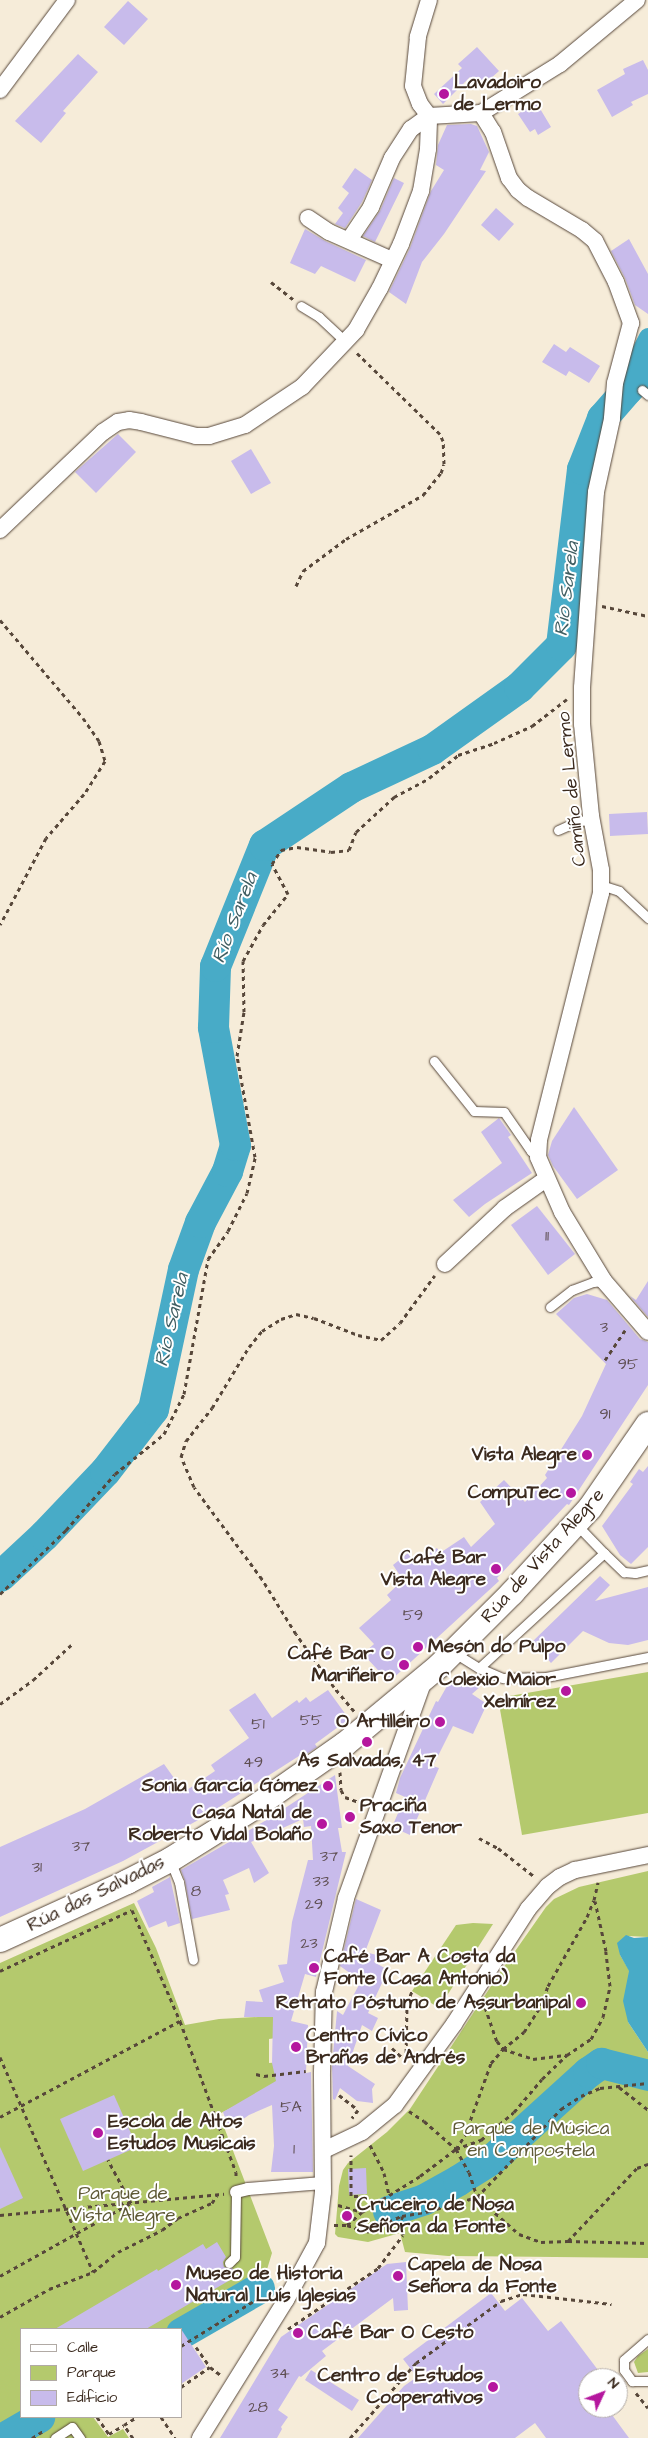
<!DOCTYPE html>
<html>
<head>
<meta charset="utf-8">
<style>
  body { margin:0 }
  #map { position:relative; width:648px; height:2438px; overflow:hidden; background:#f6ecd9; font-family:"Architects Daughter",sans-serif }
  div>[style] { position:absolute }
  .green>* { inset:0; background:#b4c96d }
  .water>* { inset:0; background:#48abc7 }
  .canal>* { height:18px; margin:-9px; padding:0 9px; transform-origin:9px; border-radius:9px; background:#48abc7 }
  .river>* { height:31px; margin:-15.5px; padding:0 15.5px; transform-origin:15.5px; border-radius:15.5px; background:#48abc7 }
  .building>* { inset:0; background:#c8bbeb }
  .path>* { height:3px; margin-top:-1.5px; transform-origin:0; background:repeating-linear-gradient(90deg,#57473a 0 4px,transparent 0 8px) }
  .roads { filter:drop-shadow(0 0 1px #57473a) drop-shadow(0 0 1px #57473a) }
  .service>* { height:9px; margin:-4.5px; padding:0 4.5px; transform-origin:4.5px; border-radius:4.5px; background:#fff }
  .pedestrian>* { height:12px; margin:-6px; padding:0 6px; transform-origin:6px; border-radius:6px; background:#fff }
  .minor>* { height:16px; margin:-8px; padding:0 8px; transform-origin:8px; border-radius:8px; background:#fff }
  .secondary>* { height:24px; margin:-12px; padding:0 12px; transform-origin:12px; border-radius:12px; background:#fff }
  .dots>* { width:14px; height:14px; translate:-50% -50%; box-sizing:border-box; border:2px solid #fff; border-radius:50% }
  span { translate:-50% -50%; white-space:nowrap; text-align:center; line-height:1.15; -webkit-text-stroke:4px #fff; paint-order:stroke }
  .number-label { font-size:16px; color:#5e4e51 }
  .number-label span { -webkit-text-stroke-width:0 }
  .poi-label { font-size:19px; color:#3b2a1e; font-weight:700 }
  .left { translate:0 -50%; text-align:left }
  .right { translate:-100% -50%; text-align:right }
  .street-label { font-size:19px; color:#3b2a1e }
  .park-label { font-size:19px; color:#5f5a36 }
  .water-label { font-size:20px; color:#405e62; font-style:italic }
  .legend { position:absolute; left:20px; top:2328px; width:162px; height:90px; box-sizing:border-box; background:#fff; border:1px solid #b1aaa5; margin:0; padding:6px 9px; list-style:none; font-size:15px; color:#3b2a1e }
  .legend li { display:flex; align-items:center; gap:10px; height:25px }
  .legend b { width:25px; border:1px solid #b1aaa5 }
  .north { position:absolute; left:578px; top:2368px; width:50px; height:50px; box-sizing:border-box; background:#fff; border:1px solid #b1aaa5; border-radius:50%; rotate:47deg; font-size:14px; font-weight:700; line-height:20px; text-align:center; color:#3b2a1e }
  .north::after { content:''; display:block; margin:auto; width:18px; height:22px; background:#b5179e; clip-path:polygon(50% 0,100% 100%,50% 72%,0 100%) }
</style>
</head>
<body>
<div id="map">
  <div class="green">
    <i style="clip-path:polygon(648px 1672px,648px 1813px,522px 1835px,498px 1698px)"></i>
    <i style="clip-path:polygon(648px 1871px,648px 1937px,629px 1936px,620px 1955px,629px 1970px,628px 2022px,648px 2052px,648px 2258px,448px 2256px,405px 2252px,400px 2233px,368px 2242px,338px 2237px,335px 2234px,339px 2186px,343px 2170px,348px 2163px,387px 2132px,410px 2109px,499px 1974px,546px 1907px,554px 1899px,579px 1887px)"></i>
    <i style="clip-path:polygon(134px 1903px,156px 1948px,185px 2025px,219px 2019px,275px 2016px,276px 2038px,269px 2039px,269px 2063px,293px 2061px,295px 2076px,219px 2114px,272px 2253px,265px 2276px,176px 2329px,21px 2329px,21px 2417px,24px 2417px,0 2430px,0 1963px)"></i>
    <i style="clip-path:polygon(473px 1923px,493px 1924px,439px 2008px,412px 1991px,456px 1925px)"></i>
    <i style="clip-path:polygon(648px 2349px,648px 2372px,638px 2373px,634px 2362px,638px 2356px)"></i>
    <i style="clip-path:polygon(47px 2417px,93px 2417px,108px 2437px,123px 2429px,129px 2438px,11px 2438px)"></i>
  </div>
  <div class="water">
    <i style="clip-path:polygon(626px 1935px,634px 1938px,648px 1937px,648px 2052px,628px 2022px,623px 2001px,629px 1971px,620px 1955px,617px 1943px)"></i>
  </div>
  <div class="canal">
    <i style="left:627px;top:389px;width:11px;rotate:-90deg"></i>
    <i style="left:627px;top:378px;width:46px;rotate:-62.9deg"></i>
  </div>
  <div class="river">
    <i style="left:0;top:1576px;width:60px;rotate:-43deg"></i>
    <i style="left:44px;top:1535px;width:88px;rotate:-46.4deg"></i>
    <i style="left:105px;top:1471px;width:78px;rotate:-52.3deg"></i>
    <i style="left:153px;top:1409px;width:143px;rotate:-77.9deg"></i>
    <i style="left:183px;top:1269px;width:50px;rotate:-70.1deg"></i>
    <i style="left:200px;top:1222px;width:58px;rotate:-62.1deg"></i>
    <i style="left:227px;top:1171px;width:27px;rotate:-73deg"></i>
    <i style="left:235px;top:1145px;width:120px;rotate:-100.6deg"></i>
    <i style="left:213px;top:1027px;width:61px;rotate:-88.1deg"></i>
    <i style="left:215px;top:966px;width:131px;rotate:-68deg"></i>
    <i style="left:264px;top:845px;width:105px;rotate:-33.7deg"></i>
    <i style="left:351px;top:787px;width:89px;rotate:-25.1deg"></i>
    <i style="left:432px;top:749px;width:107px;rotate:-35.5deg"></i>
    <i style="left:519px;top:687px;width:59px;rotate:-45deg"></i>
    <i style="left:561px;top:645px;width:177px;rotate:-83.2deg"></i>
    <i style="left:582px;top:469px;width:55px;rotate:-68.6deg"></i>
    <i style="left:602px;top:418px;width:38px;rotate:-49deg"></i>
    <i style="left:627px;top:389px;width:29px;rotate:-44deg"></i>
    <i style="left:388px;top:2211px;width:38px;rotate:-18deg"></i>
    <i style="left:424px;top:2199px;width:39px;rotate:-29deg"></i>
    <i style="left:458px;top:2180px;width:41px;rotate:-32.2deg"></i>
    <i style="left:493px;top:2158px;width:128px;rotate:-42.2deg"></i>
    <i style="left:588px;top:2072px;width:16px;rotate:-35deg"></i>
    <i style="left:601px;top:2063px;width:49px;rotate:14.3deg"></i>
    <i style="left:181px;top:2333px;width:90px;rotate:-30deg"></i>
    <i style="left:3px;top:2438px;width:42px;rotate:-30.3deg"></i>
  </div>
  <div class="building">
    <i style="clip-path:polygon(128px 1px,148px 19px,124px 45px,104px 27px)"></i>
    <i style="clip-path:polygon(477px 47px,499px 71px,480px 88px,470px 77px,443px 104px,434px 94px,462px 68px,458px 64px)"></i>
    <i style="clip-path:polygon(78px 54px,98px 72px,63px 111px,66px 113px,41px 143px,15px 121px)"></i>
    <i style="clip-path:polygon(643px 60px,648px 70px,648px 94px,631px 102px,633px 105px,612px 117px,597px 90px,625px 74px,623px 69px)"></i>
    <i style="clip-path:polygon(536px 102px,551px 127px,538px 135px,535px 129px,530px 132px,518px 114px)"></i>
    <i style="clip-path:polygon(471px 124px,477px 126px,489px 152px,480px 170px,486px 171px,444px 234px,422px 262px,406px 304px,389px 292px,410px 248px,431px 191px,444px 170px,436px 165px,438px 145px,447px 125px)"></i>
    <i style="clip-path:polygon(355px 168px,372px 180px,362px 202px,345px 228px,335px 224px,343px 213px,338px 208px,349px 193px,342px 187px)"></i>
    <i style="clip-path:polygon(394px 178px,404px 183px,375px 242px,363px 236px,380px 211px)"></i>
    <i style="clip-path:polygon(496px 208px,514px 224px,499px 241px,481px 225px)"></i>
    <i style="clip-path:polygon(305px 229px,325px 241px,366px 260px,355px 282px,321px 266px,315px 274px,290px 263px)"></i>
    <i style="clip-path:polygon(629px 239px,648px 274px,648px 314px,635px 305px,625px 278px,611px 251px)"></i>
    <i style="clip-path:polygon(554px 344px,566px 352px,570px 347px,600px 366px,589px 383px,569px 371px,566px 376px,542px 362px)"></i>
    <i style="clip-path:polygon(118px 434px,136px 452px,96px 493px,75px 472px)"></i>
    <i style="clip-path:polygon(251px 449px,271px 483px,251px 494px,231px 461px)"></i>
    <i style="clip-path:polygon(647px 812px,648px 834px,610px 836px,609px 814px)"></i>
    <i style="clip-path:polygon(574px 1107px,618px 1170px,577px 1199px,553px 1166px,548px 1155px,552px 1141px)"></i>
    <i style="clip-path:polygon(499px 1118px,511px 1135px,508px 1137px,532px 1173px,485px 1204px,469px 1217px,453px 1200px,502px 1163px,481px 1132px)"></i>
    <i style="clip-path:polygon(537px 1206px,575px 1254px,548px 1275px,511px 1225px)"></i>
    <i style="clip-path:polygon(648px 1281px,648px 1317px,630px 1296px,636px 1300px)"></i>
    <i style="clip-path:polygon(587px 1294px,607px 1300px,640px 1339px,648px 1342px,648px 1385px,569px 1505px,567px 1504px,497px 1578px,499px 1581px,389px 1682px,363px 1654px,374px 1644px,359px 1628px,391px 1600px,387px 1595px,403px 1580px,393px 1565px,408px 1553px,414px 1563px,437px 1548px,440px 1553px,464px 1537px,471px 1547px,495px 1524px,480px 1502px,504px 1480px,525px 1502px,547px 1478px,545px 1475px,582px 1416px,606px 1364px,556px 1314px,574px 1298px)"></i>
    <i style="clip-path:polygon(648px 1466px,648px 1547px,631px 1564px,620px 1555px,602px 1526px,633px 1484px,630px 1482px,639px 1469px,643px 1472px)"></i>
    <i style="clip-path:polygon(600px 1576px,610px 1585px,595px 1601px,648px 1587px,648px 1640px,628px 1645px,609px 1643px,583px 1631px,551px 1663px,532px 1642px)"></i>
    <i style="clip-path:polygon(472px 1676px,481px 1686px,472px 1694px,487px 1704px,473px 1734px,453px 1726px,433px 1766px,439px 1768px,410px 1835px,392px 1827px,405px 1797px,396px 1793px,400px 1778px,436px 1701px,438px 1702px,451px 1679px,461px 1686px)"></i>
    <i style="clip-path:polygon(328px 1690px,349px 1719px,315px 1744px,317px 1747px,301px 1758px,299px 1756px,202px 1818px,123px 1861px,0 1917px,0 1847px,85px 1809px,164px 1764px,184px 1792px,215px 1771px,211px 1765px,249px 1738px,229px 1710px,255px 1693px,272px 1718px,297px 1700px,299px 1703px,306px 1697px,310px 1702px)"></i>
    <i style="clip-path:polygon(335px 1775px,342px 1828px,338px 1828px,342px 1852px,346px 1852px,316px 1977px,305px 1974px,291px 2021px,308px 2025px,306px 2073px,311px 2072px,313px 2172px,271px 2172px,274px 2146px,272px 2105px,249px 2115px,229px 2129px,223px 2112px,276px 2081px,272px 2063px,273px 2017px,244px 2017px,246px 2001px,263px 2002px,259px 1990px,284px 1982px,278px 1965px,287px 1964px,292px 1922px,308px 1860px,313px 1860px,311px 1826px,304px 1827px,303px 1819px,251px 1842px,269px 1873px,254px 1883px,249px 1868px,223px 1880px,229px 1894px,225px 1895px,230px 1910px,192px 1919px,185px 1881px,181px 1870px,270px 1818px)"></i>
    <i style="clip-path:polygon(170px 1877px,180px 1923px,168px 1927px,166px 1921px,149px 1928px,137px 1901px,154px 1892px,152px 1887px)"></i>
    <i style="clip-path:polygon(356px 1899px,381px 1910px,365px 1952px,377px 1955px,374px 1962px,388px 1970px,368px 2013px,378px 2018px,372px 2031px,362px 2025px,348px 2066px,375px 2084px,372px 2089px,373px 2103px,357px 2101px,340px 2088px,335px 2100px,333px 2099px,332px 2066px,337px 2011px,343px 2015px,361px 1981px,340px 1966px)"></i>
    <i style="clip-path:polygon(114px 2095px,137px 2147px,83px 2171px,60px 2119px)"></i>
    <i style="clip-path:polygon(0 2147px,23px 2198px,0 2209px)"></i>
    <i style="clip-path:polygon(366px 2168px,367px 2194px,349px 2195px,348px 2169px)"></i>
    <i style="clip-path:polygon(217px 2242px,226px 2257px,223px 2262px,224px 2267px,232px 2268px,237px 2276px,146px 2329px,55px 2329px,157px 2269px,158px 2271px,203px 2244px,206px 2249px)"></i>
    <i style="clip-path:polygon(406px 2262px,408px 2310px,394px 2311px,393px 2298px,322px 2351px,326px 2356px,301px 2377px,299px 2376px,278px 2410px,288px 2417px,281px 2427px,282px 2429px,277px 2438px,220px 2438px,281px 2337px,387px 2264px)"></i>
    <i style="clip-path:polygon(491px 2293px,505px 2311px,522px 2298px,548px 2331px,561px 2321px,604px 2378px,588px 2378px,588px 2408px,607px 2408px,629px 2438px,546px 2438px,535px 2423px,515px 2438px,358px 2438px,404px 2386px,417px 2377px,403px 2359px)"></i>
    <i style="clip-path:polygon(181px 2329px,206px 2367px,181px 2384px)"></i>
    <i style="clip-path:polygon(311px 2370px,359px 2400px,352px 2411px,305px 2380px)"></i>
  </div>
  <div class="path">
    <i style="left:271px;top:282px;width:28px;rotate:38deg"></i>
    <i style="left:296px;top:586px;width:17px;rotate:-65deg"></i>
    <i style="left:303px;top:571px;width:54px;rotate:-36.7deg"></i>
    <i style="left:346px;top:539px;width:89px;rotate:-29.7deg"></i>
    <i style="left:423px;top:495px;width:28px;rotate:-51deg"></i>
    <i style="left:441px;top:473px;width:9px;rotate:-72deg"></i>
    <i style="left:444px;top:464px;width:23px;rotate:-92deg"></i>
    <i style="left:443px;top:441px;width:8px;rotate:-113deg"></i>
    <i style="left:440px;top:434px;width:116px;rotate:-135.7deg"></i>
    <i style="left:602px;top:606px;width:47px;rotate:12.3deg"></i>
    <i style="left:0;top:620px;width:128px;rotate:49.7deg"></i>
    <i style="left:83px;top:718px;width:28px;rotate:55deg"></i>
    <i style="left:99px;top:741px;width:21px;rotate:73deg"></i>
    <i style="left:105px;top:761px;width:39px;rotate:122deg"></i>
    <i style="left:84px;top:794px;width:58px;rotate:130.8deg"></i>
    <i style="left:46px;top:838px;width:98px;rotate:117.9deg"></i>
    <i style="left:605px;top:1360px;width:36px;rotate:-56deg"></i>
    <i style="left:0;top:1594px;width:92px;rotate:-44.1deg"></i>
    <i style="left:66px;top:1530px;width:74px;rotate:-48.8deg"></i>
    <i style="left:115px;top:1474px;width:63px;rotate:-39.2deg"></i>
    <i style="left:164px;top:1434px;width:45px;rotate:-63.4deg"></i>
    <i style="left:184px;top:1394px;width:137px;rotate:-79.9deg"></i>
    <i style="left:208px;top:1259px;width:34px;rotate:-54deg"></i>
    <i style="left:228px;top:1231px;width:42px;rotate:-63.4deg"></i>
    <i style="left:247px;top:1193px;width:37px;rotate:-77deg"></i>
    <i style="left:255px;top:1157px;width:103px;rotate:-100.1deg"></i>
    <i style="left:237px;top:1056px;width:45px;rotate:-81deg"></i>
    <i style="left:244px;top:1012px;width:51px;rotate:-91.1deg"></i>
    <i style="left:243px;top:961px;width:41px;rotate:-60.9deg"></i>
    <i style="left:263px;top:925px;width:40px;rotate:-51deg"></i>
    <i style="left:288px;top:894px;width:34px;rotate:-118deg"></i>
    <i style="left:272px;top:864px;width:17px;rotate:-57deg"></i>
    <i style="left:281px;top:850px;width:16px;rotate:-11deg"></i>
    <i style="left:297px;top:847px;width:34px;rotate:8deg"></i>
    <i style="left:331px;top:852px;width:18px;rotate:-6deg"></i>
    <i style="left:349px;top:850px;width:19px;rotate:-69deg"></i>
    <i style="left:356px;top:832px;width:52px;rotate:-42.6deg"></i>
    <i style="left:394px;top:797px;width:40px;rotate:-28deg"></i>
    <i style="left:429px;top:778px;width:37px;rotate:-38deg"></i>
    <i style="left:458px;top:755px;width:38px;rotate:-18deg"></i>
    <i style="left:494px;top:743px;width:42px;rotate:-24.1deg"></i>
    <i style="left:532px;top:726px;width:44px;rotate:-37.6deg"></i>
    <i style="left:0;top:1704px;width:41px;rotate:-36deg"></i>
    <i style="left:33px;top:1680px;width:52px;rotate:-42.6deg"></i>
    <i style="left:354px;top:1711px;width:31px;rotate:-130deg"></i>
    <i style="left:334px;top:1687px;width:65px;rotate:-125.6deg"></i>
    <i style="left:296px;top:1634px;width:65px;rotate:-121.7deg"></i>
    <i style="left:262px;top:1579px;width:114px;rotate:-126.5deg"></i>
    <i style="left:194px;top:1487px;width:33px;rotate:-113deg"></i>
    <i style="left:181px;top:1457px;width:17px;rotate:-73deg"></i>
    <i style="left:186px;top:1441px;width:42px;rotate:-51.8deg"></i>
    <i style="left:212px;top:1408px;width:71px;rotate:-58.8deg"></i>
    <i style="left:249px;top:1347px;width:21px;rotate:-51deg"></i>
    <i style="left:262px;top:1331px;width:22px;rotate:-32deg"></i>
    <i style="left:281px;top:1319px;width:16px;rotate:-18deg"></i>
    <i style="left:296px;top:1314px;width:18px;rotate:13deg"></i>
    <i style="left:314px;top:1318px;width:47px;rotate:21.1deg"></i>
    <i style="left:358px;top:1335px;width:24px;rotate:12deg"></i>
    <i style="left:381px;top:1340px;width:25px;rotate:-42deg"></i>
    <i style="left:400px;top:1323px;width:59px;rotate:-53.9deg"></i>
    <i style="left:340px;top:1772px;width:18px;rotate:87deg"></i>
    <i style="left:341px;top:1790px;width:8px;rotate:60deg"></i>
    <i style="left:345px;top:1797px;width:20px;rotate:20deg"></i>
    <i style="left:479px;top:1838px;width:21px;rotate:28deg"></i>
    <i style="left:498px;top:1848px;width:47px;rotate:38.1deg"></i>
    <i style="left:0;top:1971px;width:145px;rotate:-24.8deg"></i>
    <i style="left:132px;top:1910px;width:121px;rotate:66.6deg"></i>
    <i style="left:180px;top:2021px;width:161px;rotate:69.7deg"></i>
    <i style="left:236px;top:2172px;width:7px;rotate:90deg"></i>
    <i style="left:485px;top:2007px;width:36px;rotate:71deg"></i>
    <i style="left:497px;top:2041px;width:10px;rotate:53deg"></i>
    <i style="left:503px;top:2049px;width:32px;rotate:18deg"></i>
    <i style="left:533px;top:2059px;width:34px;rotate:-7deg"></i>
    <i style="left:567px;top:2055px;width:29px;rotate:-34deg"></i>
    <i style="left:591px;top:2039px;width:25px;rotate:-61deg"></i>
    <i style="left:603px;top:2017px;width:32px;rotate:-77deg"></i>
    <i style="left:610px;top:1986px;width:35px;rotate:-97deg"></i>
    <i style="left:606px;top:1951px;width:51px;rotate:-102.4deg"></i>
    <i style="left:392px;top:2048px;width:21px;rotate:43deg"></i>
    <i style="left:0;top:2057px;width:234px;rotate:66.6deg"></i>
    <i style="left:406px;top:2061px;width:58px;rotate:-89deg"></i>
    <i style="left:407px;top:2003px;width:13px;rotate:-67deg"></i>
    <i style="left:256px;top:2074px;width:8px;rotate:14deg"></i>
    <i style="left:264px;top:2076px;width:42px;rotate:-6.8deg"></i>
    <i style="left:619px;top:2087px;width:37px;rotate:38deg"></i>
    <i style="left:339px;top:2095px;width:24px;rotate:38deg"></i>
    <i style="left:358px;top:2110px;width:10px;rotate:127deg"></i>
    <i style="left:409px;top:2111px;width:18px;rotate:34deg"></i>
    <i style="left:424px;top:2121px;width:43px;rotate:41.2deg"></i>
    <i style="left:456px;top:2149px;width:26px;rotate:61deg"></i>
    <i style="left:469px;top:2172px;width:26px;rotate:72deg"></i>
    <i style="left:477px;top:2197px;width:56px;rotate:41.4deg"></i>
    <i style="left:519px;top:2234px;width:23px;rotate:20deg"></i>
    <i style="left:541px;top:2242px;width:27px;rotate:-2deg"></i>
    <i style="left:568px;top:2241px;width:100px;rotate:-46.6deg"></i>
    <i style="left:637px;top:2168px;width:12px;rotate:-20deg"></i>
    <i style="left:0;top:2117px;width:204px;rotate:-28.1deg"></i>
    <i style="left:370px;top:2145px;width:31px;rotate:63deg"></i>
    <i style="left:384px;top:2173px;width:23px;rotate:77deg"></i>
    <i style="left:456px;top:2149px;width:17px;rotate:-57deg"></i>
    <i style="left:465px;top:2135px;width:77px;rotate:-70.1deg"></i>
    <i style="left:491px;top:2063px;width:18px;rotate:-49deg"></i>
    <i style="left:503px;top:2049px;width:27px;rotate:-39deg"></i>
    <i style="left:524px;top:2032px;width:31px;rotate:-57deg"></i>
    <i style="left:541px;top:2006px;width:21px;rotate:-71deg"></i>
    <i style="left:548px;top:1986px;width:79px;rotate:-60.5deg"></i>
    <i style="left:587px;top:1917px;width:18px;rotate:-68deg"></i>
    <i style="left:594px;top:1900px;width:18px;rotate:-77deg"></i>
    <i style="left:338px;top:2205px;width:25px;rotate:16deg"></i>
    <i style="left:362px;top:2212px;width:16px;rotate:-104deg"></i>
    <i style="left:358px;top:2196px;width:7px;rotate:180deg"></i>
    <i style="left:351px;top:2196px;width:41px;rotate:-90deg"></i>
    <i style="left:0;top:2215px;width:225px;rotate:-5.4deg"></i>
    <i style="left:334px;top:2225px;width:13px"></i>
    <i style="left:347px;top:2225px;width:20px;rotate:-41deg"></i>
    <i style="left:362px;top:2212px;width:68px;rotate:-31.8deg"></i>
    <i style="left:420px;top:2176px;width:45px;rotate:-36.9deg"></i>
    <i style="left:456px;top:2149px;width:27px;rotate:-20deg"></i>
    <i style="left:481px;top:2140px;width:43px;rotate:-40.3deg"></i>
    <i style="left:514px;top:2112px;width:43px;rotate:-49.7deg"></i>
    <i style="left:542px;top:2079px;width:35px;rotate:-44deg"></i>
    <i style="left:347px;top:2225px;width:21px;rotate:19deg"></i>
    <i style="left:367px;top:2232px;width:38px;rotate:-25deg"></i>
    <i style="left:402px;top:2216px;width:27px;rotate:-10deg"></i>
    <i style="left:429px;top:2211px;width:50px;rotate:-16.3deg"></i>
    <i style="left:477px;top:2197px;width:122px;rotate:-46.3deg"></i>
    <i style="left:561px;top:2109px;width:24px;rotate:-33deg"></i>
    <i style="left:581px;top:2096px;width:21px;rotate:-23deg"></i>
    <i style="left:600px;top:2088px;width:48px;rotate:-5.9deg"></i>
    <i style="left:568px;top:2241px;width:80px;rotate:1.4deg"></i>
    <i style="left:0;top:2276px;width:150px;rotate:-29.1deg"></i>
    <i style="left:131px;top:2203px;width:49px;rotate:-118.1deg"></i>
    <i style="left:0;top:2317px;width:56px;rotate:-29.7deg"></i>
    <i style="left:49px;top:2289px;width:47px;rotate:-21.1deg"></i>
    <i style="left:93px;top:2272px;width:32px;rotate:-39deg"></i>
    <i style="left:118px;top:2252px;width:49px;rotate:-26.6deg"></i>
    <i style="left:162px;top:2230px;width:20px;rotate:-37deg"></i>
    <i style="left:178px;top:2218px;width:37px;rotate:-24deg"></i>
    <i style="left:212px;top:2203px;width:9px;rotate:-58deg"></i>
    <i style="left:288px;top:2329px;width:109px;rotate:-34.1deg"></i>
    <i style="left:378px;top:2268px;width:41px;rotate:-52.9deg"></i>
    <i style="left:403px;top:2235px;width:19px;rotate:-93deg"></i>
    <i style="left:181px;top:2346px;width:86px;rotate:-31.7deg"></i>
    <i style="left:254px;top:2301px;width:14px;rotate:-8deg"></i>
    <i style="left:196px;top:2347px;width:24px;rotate:55deg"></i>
    <i style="left:210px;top:2367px;width:15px;rotate:37deg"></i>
    <i style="left:181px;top:2387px;width:35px;rotate:-35deg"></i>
    <i style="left:636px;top:2393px;width:19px;rotate:51deg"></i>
    <i style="left:97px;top:2417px;width:21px;rotate:55deg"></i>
    <i style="left:109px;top:2434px;width:17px;rotate:-31deg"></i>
    <i style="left:161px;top:2417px;width:25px;rotate:56deg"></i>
    <i style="left:32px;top:2438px;width:15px;rotate:-32deg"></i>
    <i style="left:133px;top:2438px;width:16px;rotate:-125deg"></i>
    <i style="left:124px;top:2425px;width:15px;rotate:-32deg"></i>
    <i style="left:350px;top:2438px;width:100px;rotate:-48.7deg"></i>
    <i style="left:416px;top:2363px;width:105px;rotate:-36.1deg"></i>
    <i style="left:501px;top:2301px;width:23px;rotate:-18deg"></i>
    <i style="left:523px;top:2294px;width:89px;rotate:6.5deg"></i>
  </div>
  <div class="roads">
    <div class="service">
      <i style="left:301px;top:306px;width:21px;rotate:31deg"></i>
      <i style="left:319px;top:317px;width:35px;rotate:43deg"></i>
      <i style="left:642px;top:390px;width:8px;rotate:40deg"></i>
      <i style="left:558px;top:830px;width:22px;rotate:-24deg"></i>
      <i style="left:578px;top:821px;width:14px;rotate:-4deg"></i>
      <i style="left:601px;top:885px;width:19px;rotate:18deg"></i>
      <i style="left:619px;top:891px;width:40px;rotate:43deg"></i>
      <i style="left:434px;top:1061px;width:64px;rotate:51.3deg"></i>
      <i style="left:474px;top:1111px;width:30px;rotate:2deg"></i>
      <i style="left:504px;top:1112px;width:47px;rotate:55.3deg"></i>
      <i style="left:531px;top:1151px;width:9px;rotate:41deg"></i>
      <i style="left:550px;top:1307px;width:28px;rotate:-38deg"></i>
      <i style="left:572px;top:1290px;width:22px;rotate:-21deg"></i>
      <i style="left:593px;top:1282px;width:11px;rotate:-5deg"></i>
      <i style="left:576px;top:1524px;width:40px;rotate:46deg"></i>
      <i style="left:453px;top:1652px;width:31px;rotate:32deg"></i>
      <i style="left:479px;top:1668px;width:170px;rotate:-42.6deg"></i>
      <i style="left:604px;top:1553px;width:28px;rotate:44deg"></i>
      <i style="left:624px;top:1572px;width:11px;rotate:5deg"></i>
      <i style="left:635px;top:1573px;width:13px;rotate:-13deg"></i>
      <i style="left:479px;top:1668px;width:26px;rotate:23deg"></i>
      <i style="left:503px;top:1678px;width:43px;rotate:-1.3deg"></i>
      <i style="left:546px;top:1677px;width:104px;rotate:-11.1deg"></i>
      <i style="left:170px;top:1860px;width:24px;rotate:68deg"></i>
      <i style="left:179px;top:1882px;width:79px;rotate:79.8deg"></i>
      <i style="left:229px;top:2263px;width:8px;rotate:-45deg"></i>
      <i style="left:235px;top:2257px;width:65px;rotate:-89.1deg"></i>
      <i style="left:648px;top:2339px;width:32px;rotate:139deg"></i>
      <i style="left:624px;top:2360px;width:10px;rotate:90deg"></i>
      <i style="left:624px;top:2370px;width:14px;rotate:54deg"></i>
      <i style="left:632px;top:2381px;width:16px"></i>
      <i style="left:55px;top:2438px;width:20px;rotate:-33deg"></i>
      <i style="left:72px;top:2427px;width:14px;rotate:54deg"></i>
    </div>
    <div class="pedestrian">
      <i style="left:236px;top:2192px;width:12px;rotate:-14deg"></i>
      <i style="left:248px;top:2189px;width:75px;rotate:-4.6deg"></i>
    </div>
    <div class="minor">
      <i style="left:429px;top:0;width:39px;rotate:107deg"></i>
      <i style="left:418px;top:37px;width:49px;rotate:95.8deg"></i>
      <i style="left:413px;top:86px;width:19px;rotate:69deg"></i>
      <i style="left:420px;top:104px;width:15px;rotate:53deg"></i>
      <i style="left:429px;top:116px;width:52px;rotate:-3.3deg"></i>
      <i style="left:481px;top:113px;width:93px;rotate:-31.8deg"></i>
      <i style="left:560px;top:64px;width:100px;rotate:-39.7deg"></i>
      <i style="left:0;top:90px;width:112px;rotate:-53.3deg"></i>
      <i style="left:481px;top:113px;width:22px;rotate:58deg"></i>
      <i style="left:493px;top:132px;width:49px;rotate:70.8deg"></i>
      <i style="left:509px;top:178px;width:15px;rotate:53deg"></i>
      <i style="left:518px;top:190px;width:13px;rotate:39deg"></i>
      <i style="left:528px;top:198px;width:63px;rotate:30.7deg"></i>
      <i style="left:582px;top:230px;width:17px;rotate:40deg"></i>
      <i style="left:595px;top:241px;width:46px;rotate:62.9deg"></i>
      <i style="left:616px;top:282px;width:44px;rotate:69.9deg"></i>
      <i style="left:631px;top:323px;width:62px;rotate:104.9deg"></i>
      <i style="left:615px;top:383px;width:36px;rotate:95deg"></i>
      <i style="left:612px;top:419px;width:75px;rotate:102.4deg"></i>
      <i style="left:596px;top:492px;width:196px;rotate:94.1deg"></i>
      <i style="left:582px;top:688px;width:36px;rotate:90deg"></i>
      <i style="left:582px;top:724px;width:92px;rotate:84.4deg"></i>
      <i style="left:591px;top:816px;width:55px;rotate:79.5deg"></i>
      <i style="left:601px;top:870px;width:23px;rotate:90deg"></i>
      <i style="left:601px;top:893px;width:255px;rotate:104.1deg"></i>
      <i style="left:539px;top:1140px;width:17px;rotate:93deg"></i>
      <i style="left:538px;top:1157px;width:60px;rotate:66.4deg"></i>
      <i style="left:562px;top:1212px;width:81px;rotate:58.7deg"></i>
      <i style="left:604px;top:1281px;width:67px;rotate:49.2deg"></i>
      <i style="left:308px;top:218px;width:25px;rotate:34deg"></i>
      <i style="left:329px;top:232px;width:69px;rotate:24deg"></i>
      <i style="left:349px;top:240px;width:40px;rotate:-56deg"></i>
      <i style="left:371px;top:207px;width:53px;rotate:-66.8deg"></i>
      <i style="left:392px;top:158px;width:35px;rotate:-57deg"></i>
      <i style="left:411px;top:129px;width:22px;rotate:-36deg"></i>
      <i style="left:0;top:530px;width:142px;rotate:-43.6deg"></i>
      <i style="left:103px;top:432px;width:18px;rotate:-34deg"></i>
      <i style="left:118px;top:422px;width:11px;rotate:-10deg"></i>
      <i style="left:129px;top:420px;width:12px;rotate:9deg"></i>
      <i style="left:141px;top:422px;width:57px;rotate:14.3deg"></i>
      <i style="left:196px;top:436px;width:13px"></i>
      <i style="left:209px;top:436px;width:38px;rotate:-17deg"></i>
      <i style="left:245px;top:425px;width:69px;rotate:-33.7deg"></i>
      <i style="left:302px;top:387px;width:79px;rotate:-46.5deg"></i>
      <i style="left:356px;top:330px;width:48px;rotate:-60.3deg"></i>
      <i style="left:380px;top:288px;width:49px;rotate:-64.5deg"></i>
      <i style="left:401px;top:244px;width:57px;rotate:-69.3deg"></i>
      <i style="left:421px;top:191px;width:43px;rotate:-80.5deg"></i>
      <i style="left:428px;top:149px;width:33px;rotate:-88deg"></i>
      <i style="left:445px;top:1264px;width:82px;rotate:-43deg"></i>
      <i style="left:505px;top:1208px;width:50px;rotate:-35.3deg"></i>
      <i style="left:324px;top:2150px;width:42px;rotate:-25.3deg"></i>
      <i style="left:362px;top:2132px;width:43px;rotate:-39.3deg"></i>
      <i style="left:395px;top:2105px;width:100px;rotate:-53.9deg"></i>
      <i style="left:454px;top:2024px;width:137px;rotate:-57.2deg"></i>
      <i style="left:528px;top:1909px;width:30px;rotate:-49deg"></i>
      <i style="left:548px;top:1886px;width:15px;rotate:-37deg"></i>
      <i style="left:560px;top:1877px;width:17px;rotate:-25deg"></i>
      <i style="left:575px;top:1870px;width:75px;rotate:-11.6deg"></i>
      <i style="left:200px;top:2438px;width:163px;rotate:-58.1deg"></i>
      <i style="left:286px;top:2300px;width:65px;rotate:-61.5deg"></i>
      <i style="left:317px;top:2243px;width:51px;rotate:-83.3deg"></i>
      <i style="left:323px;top:2192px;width:120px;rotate:-90.5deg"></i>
      <i style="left:322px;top:2072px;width:80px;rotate:-88.6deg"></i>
      <i style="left:324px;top:1992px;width:97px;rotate:-76.8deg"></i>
      <i style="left:346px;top:1898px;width:232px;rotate:-70.3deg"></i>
    </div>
    <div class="secondary">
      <i style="left:0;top:1940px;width:140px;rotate:-24.5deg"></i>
      <i style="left:127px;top:1882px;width:48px;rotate:-27.1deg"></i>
      <i style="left:170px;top:1860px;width:100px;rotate:-31.9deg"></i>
      <i style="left:255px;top:1807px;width:110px;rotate:-35deg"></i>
      <i style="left:345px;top:1744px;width:124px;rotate:-39.7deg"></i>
      <i style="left:440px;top:1665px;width:102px;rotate:-45deg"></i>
      <i style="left:512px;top:1593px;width:115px;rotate:-47.5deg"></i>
      <i style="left:590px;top:1508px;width:102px;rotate:-55.4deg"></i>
    </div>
  </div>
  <div class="dots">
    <i style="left:444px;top:94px;background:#b5179e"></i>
    <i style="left:587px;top:1455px;background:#b5179e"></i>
    <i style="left:571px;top:1493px;background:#b5179e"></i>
    <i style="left:496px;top:1569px;background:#b5179e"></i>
    <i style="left:418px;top:1647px;background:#b5179e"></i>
    <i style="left:404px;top:1665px;background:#b5179e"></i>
    <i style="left:566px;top:1691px;background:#b5179e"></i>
    <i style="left:440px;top:1722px;background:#b5179e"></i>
    <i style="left:367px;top:1742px;background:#b5179e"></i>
    <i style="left:328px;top:1786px;background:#b5179e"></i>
    <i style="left:350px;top:1817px;background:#b5179e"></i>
    <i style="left:322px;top:1824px;background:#b5179e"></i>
    <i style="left:314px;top:1968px;background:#b5179e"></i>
    <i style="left:581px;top:2003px;background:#b5179e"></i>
    <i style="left:296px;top:2047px;background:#b5179e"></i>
    <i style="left:98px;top:2133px;background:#b5179e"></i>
    <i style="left:347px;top:2216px;background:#b5179e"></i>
    <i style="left:398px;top:2276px;background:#b5179e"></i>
    <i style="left:176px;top:2285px;background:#b5179e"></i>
    <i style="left:298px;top:2333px;background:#b5179e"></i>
    <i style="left:493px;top:2387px;background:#b5179e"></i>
  </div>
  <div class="number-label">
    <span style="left:547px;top:1236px">11</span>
    <span style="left:604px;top:1327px">3</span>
    <span style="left:628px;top:1364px">95</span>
    <span style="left:605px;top:1414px">91</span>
    <span style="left:413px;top:1615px">59</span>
    <span style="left:311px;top:1720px">55</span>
    <span style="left:258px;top:1724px">51</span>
    <span style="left:253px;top:1762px">49</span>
    <span style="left:81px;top:1846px">37</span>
    <span style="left:329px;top:1856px">37</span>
    <span style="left:37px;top:1867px">31</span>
    <span style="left:321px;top:1881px">33</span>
    <span style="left:196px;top:1891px">8</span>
    <span style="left:314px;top:1904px">29</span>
    <span style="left:309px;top:1943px">23</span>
    <span style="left:291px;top:2107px">5A</span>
    <span style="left:294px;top:2149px">1</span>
    <span style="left:280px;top:2373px">34</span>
    <span style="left:258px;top:2407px">28</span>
  </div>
  <div class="poi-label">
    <span class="left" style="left:454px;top:94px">Lavadoiro<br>de Lermo</span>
    <span class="right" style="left:577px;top:1455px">Vista Alegre</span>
    <span class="right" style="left:561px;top:1493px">CompuTec</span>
    <span class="right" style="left:486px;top:1569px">Café Bar<br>Vista Alegre</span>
    <span class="left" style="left:428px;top:1647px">Mesón do Pulpo</span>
    <span class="right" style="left:394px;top:1665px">Café Bar O<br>Mariñeiro</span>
    <span class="right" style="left:556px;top:1691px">Colexio Maior<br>Xelmírez</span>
    <span class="right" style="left:430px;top:1722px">O Artilleiro</span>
    <span style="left:367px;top:1761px">As Salvadas, 47</span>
    <span class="right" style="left:318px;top:1786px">Sonia García Gómez</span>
    <span class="left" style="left:360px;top:1817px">Praciña<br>Saxo Tenor</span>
    <span class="right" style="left:312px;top:1824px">Casa Natal de<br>Roberto Vidal Bolaño</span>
    <span class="left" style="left:324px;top:1968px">Café Bar A Costa da<br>Fonte (Casa Antonio)</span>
    <span class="right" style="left:571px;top:2003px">Retrato Póstumo de Assurbanipal</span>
    <span class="left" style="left:306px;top:2047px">Centro Cívico<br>Brañas de Andrés</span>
    <span class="left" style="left:108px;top:2133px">Escola de Altos<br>Estudos Musicais</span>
    <span class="left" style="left:357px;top:2216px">Cruceiro de Nosa<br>Señora da Fonte</span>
    <span class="left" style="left:408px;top:2276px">Capela de Nosa<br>Señora da Fonte</span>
    <span class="left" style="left:186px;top:2285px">Museo de Historia<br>Natural Luís Iglesias</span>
    <span class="left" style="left:308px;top:2333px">Café Bar O Cesto</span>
    <span class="right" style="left:483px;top:2387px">Centro de Estudos<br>Cooperativos</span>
  </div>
  <div class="street-label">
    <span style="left:572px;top:789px;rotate:-96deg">Camiño de Lermo</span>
    <span style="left:543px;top:1556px;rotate:-48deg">Rúa de Vista Alegre</span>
    <span style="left:96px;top:1894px;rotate:-26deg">Rúa das Salvadas</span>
  </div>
  <div class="park-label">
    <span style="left:531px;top:2140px">Parque de Música<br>en Compostela</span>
    <span style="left:123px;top:2205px">Parque de<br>Vista Alegre</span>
  </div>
  <div class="water-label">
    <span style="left:567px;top:589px;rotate:-83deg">Río Sarela</span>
    <span style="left:235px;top:918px;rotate:-69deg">Río Sarela</span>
    <span style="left:172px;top:1320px;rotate:-77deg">Río Sarela</span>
  </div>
  <ul class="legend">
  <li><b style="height:6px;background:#fff"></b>Calle</li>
  <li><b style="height:14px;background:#b4c96d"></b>Parque</li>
  <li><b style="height:14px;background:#c8bbeb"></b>Edificio</li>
  </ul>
  <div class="north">N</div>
</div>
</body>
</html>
